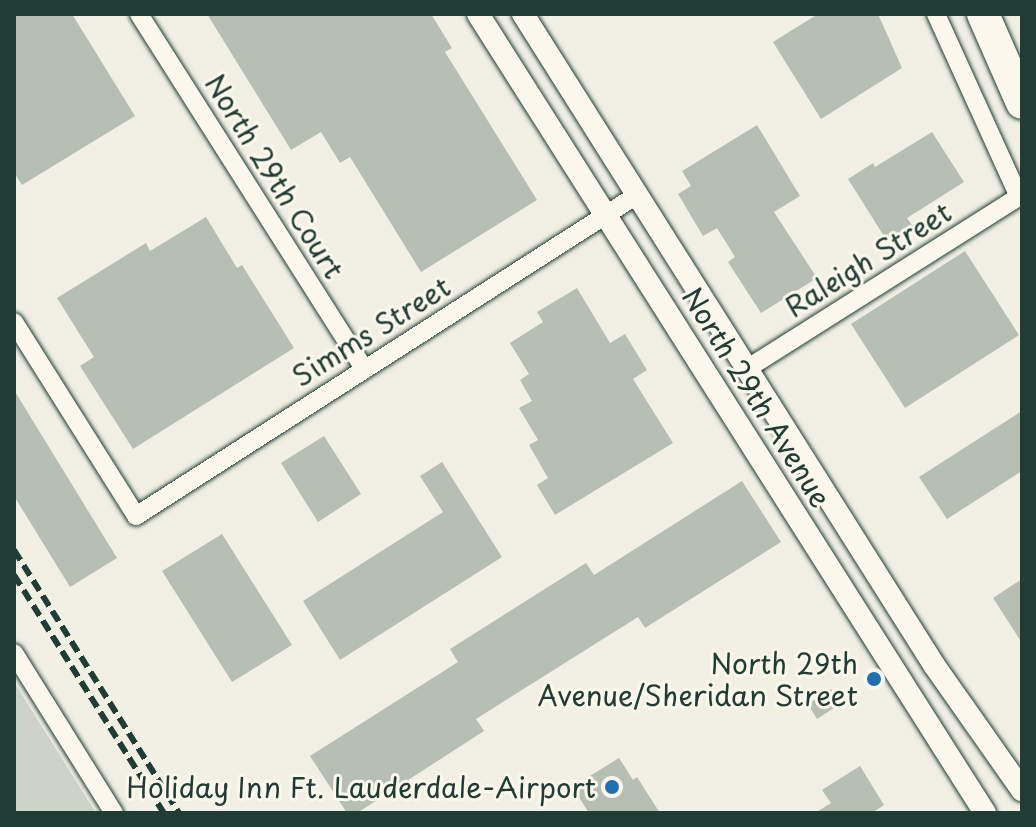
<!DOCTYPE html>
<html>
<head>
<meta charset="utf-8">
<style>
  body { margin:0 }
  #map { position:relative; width:1036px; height:827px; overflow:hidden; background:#f2f0e5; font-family:"Playpen Sans",sans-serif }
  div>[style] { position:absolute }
  .green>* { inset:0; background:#cfd2c8 }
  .building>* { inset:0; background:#b7beb3 }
  .roads { filter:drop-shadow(0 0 2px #1f3d34) drop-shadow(0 0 2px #1f3d34) }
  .minor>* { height:18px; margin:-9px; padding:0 9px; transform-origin:9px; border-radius:9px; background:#fbf7ec }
  .tertiary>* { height:22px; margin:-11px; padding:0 11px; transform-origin:11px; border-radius:11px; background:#fbf7ec }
  .motorway>* { height:32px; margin:-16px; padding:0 16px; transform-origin:16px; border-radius:16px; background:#fbf7ec }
  .rail>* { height:6px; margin-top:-3px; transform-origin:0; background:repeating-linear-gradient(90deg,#1f3d34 0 12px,transparent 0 18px) }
  .dots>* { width:22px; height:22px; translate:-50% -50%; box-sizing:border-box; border:4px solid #fbf7ec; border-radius:50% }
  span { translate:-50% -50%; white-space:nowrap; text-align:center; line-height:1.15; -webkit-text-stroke:6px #fbf7ec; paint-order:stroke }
  .street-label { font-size:28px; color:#1f3d34 }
  .poi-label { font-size:28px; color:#1f3d34 }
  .right { translate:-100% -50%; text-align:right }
  .frame { position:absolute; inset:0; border:16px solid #1f3d34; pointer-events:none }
</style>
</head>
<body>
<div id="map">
  <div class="green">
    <i style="clip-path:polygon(14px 682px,96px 813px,14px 813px)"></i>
  </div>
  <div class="building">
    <i style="clip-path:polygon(14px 14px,72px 14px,135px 116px,22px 185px,14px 173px)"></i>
    <i style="clip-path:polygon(207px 14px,431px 14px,452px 48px,445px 52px,537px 200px,421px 272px,350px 157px,340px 163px,321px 132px,291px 150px)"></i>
    <i style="clip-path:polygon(818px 14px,878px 14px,902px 68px,821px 119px,773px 42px)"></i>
    <i style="clip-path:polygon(757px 125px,800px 196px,774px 212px,817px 278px,761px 313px,728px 262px,735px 257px,717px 228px,703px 236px,678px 194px,691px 186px,682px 171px)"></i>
    <i style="clip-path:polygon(932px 132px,964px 182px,907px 218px,912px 225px,887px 241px,848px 179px,873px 163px,875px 167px)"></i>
    <i style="clip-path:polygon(206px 217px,237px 268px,242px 265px,294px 348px,133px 449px,80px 366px,94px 357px,57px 298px,146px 243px,150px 251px)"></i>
    <i style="clip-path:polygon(965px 251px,1019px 335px,905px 408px,851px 324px)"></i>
    <i style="clip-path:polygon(577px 288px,610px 343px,625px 334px,647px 370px,633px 379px,673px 443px,555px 515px,537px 485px,548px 478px,529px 445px,538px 440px,519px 408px,532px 401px,520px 380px,529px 374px,510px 343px,543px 322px,537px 312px)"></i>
    <i style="clip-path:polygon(14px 390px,117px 558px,70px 587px,14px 496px)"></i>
    <i style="clip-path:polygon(1022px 411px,1022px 471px,947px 519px,919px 477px)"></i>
    <i style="clip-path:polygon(324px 436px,361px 494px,318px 522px,281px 463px)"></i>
    <i style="clip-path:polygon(442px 462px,502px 557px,340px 660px,303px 601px,443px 512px,420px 476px)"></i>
    <i style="clip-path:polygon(742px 481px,781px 542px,645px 628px,638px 617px,476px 719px,484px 731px,357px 813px,347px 813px,310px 756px,458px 662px,450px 649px,586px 563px,594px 575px)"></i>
    <i style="clip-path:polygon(222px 534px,292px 645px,232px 682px,162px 571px)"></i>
    <i style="clip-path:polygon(1022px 579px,1022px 643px,993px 598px)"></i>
    <i style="clip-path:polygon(831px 689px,840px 704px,817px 719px,808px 704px)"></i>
    <i style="clip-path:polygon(619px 758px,633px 780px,637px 777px,660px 813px,589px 813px,575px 791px,587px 783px,585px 779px)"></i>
    <i style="clip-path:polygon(860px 766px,884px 805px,872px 813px,815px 813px,831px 803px,822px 790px)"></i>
  </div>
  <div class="roads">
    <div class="minor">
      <i style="left:139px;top:14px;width:419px;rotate:57.6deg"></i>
      <i style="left:14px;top:322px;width:229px;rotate:57.8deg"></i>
      <i style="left:136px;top:516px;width:595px;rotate:-32.65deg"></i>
      <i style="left:748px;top:368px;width:320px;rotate:-32.3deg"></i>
      <i style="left:1019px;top:197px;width:201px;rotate:-114.4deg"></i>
      <i style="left:14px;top:653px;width:189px;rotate:58deg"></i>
    </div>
    <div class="tertiary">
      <i style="left:478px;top:14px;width:946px;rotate:57.6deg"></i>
      <i style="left:523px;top:14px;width:770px;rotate:57.73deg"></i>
      <i style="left:934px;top:665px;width:153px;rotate:54.9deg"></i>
    </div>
    <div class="motorway">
      <i style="left:983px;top:14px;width:97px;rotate:66.3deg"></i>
    </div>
  </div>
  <div class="rail">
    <i style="left:14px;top:550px;width:310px;rotate:57.9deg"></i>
    <i style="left:14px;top:575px;width:281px;rotate:57.8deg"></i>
  </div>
  <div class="dots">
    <i style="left:874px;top:679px;background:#1f6fb2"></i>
    <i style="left:612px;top:787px;background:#1f6fb2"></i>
  </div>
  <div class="street-label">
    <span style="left:275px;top:176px;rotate:58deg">North 29th Court</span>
    <span style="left:868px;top:259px;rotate:-32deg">Raleigh Street</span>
    <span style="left:371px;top:331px;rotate:-32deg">Simms Street</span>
    <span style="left:757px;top:397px;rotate:58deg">North 29th Avenue</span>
  </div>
  <div class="poi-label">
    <span class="right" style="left:858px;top:679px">North 29th<br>Avenue/Sheridan Street</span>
    <span class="right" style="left:596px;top:787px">Holiday Inn Ft. Lauderdale-Airport</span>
  </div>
  <div class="frame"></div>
</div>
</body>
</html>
